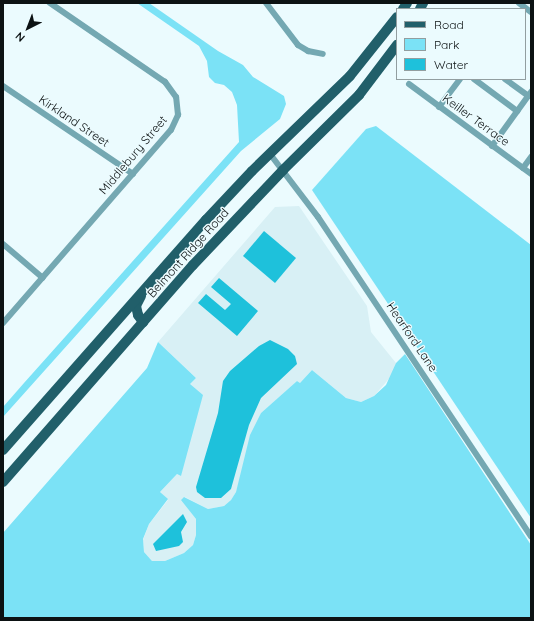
<!DOCTYPE html>
<html>
<head>
<meta charset="utf-8">
<style>
  body { margin:0 }
  #map { position:relative; width:534px; height:621px; overflow:hidden; background:#ebfbfe; font-family:Quicksand,sans-serif }
  div>[style] { position:absolute }
  .built>* { inset:0; background:#d8f0f5 }
  .green>* { inset:0; background:#7be2f6 }
  .water>* { inset:0; background:#1ec1db }
  .street>* { height:6px; margin:-3px; padding:0 3px; transform-origin:3px; border-radius:3px; background:#74a8b2 }
  .primary>* { height:10px; margin:-5px; padding:0 5px; transform-origin:5px; border-radius:5px; background:#215f6a }
  span { translate:-50% -50%; white-space:nowrap; text-align:center; line-height:1.15; -webkit-text-stroke:3px #ebfbfe; paint-order:stroke }
  .street-label { font-size:12px; color:#0c1213 }
  .frame { position:absolute; inset:0; border:4px solid #0c1213; pointer-events:none }
  .legend { position:absolute; left:396px; top:8px; width:130px; height:72px; box-sizing:border-box; background:#ebfbfe; border:1px solid #929ea0; margin:0; padding:5px 7px; list-style:none; font-size:12px; color:#0c1213 }
  .legend li { display:flex; align-items:center; gap:8px; height:20px }
  .legend b { width:20px; border:1px solid #929ea0 }
  .north { position:absolute; left:8px; top:8px; width:40px; height:40px; -webkit-text-stroke:3px #ebfbfe; paint-order:stroke; rotate:222deg; font-size:11px; font-weight:700; line-height:16px; text-align:center; color:#0c1213 }
  .north::after { content:''; display:block; margin:auto; width:14px; height:18px; background:#0c1213; clip-path:polygon(50% 0,100% 100%,50% 72%,0 100%) }
</style>
</head>
<body>
<div id="map">
  <div class="built">
    <i style="clip-path:polygon(299px 206px,367px 306px,371px 332px,396px 363px,394px 373px,374px 396px,361px 402px,346px 398px,312px 370px,300px 383px,297px 381px,261px 413px,236px 492px,231px 500px,224px 506px,208px 509px,185px 497px,182px 500px,196px 519px,196px 535px,193px 545px,184px 553px,165px 561px,152px 561px,144px 552px,143px 540px,149px 524px,168px 500px,160px 492px,177px 474px,181px 476px,190px 384px,196px 378px,158px 342px,275px 207px)"></i>
  </div>
  <div class="green">
    <i style="clip-path:polygon(137px 3px,149px 3px,218px 51px,243px 65px,253px 77px,284px 96px,286px 104px,280px 119px,241px 151px,3px 417px,3px 407px,24px 383px,239px 142px,237px 105px,232px 92px,224px 85px,215px 83px,209px 77px,207px 61px,199px 46px)"></i>
    <i style="clip-path:polygon(376px 126px,531px 245px,531px 518px,312px 190px,366px 129px)"></i>
    <i style="clip-path:polygon(158px 342px,196px 378px,190px 384px,203px 395px,181px 476px,177px 474px,160px 492px,168px 499px,149px 524px,143px 539px,144px 552px,152px 561px,165px 561px,184px 553px,193px 545px,196px 535px,196px 519px,181px 500px,184px 497px,208px 509px,224px 506px,231px 500px,236px 492px,250px 435px,261px 413px,297px 381px,300px 383px,312px 370px,346px 398px,361px 402px,374px 396px,386px 385px,396px 363px,405px 354px,531px 545px,531px 618px,3px 618px,3px 533px,147px 368px)"></i>
  </div>
  <div class="water">
    <i style="clip-path:polygon(264px 231px,296px 258px,275px 283px,243px 256px)"></i>
    <i style="clip-path:polygon(219px 278px,258px 311px,237px 336px,198px 303px,206px 294px,225px 310px,231px 304px,211px 287px)"></i>
    <i style="clip-path:polygon(270px 340px,288px 349px,295px 356px,297px 364px,261px 398px,249px 425px,231px 489px,221px 498px,205px 498px,197px 492px,196px 487px,218px 413px,223px 381px,230px 371px,259px 346px)"></i>
    <i style="clip-path:polygon(183px 514px,187px 522px,181px 532px,183px 542px,179px 546px,156px 551px,153px 544px)"></i>
  </div>
  <div class="street">
    <i style="left:266px;top:3px;width:53px;rotate:52.7deg"></i>
    <i style="left:298px;top:45px;width:12px;rotate:31deg"></i>
    <i style="left:308px;top:51px;width:15px;rotate:11deg"></i>
    <i style="left:519px;top:3px;width:15px;rotate:37deg"></i>
    <i style="left:474px;top:79px;width:54px;rotate:36.7deg"></i>
    <i style="left:505px;top:79px;width:29px;rotate:36deg"></i>
    <i style="left:409px;top:84px;width:152px;rotate:36.4deg"></i>
    <i style="left:3px;top:86px;width:157px;rotate:34.1deg"></i>
    <i style="left:439px;top:107px;width:35px;rotate:-53deg"></i>
    <i style="left:492px;top:146px;width:67px;rotate:-54.2deg"></i>
    <i style="left:270px;top:154px;width:79px;rotate:52.7deg"></i>
    <i style="left:318px;top:217px;width:384px;rotate:56.3deg"></i>
    <i style="left:523px;top:168px;width:14px;rotate:-54deg"></i>
    <i style="left:3px;top:244px;width:52px;rotate:40.4deg"></i>
    <i style="left:3px;top:323px;width:256px;rotate:-49deg"></i>
    <i style="left:171px;top:130px;width:17px;rotate:-65deg"></i>
    <i style="left:178px;top:115px;width:18px;rotate:-96deg"></i>
    <i style="left:176px;top:97px;width:19px;rotate:-126deg"></i>
    <i style="left:165px;top:82px;width:140px;rotate:-145.5deg"></i>
  </div>
  <div class="primary">
    <i style="left:403px;top:9px;width:7px;rotate:-56deg"></i>
    <i style="left:420px;top:9px;width:7px;rotate:-63deg"></i>
    <i style="left:141px;top:296px;width:11px;rotate:117deg"></i>
    <i style="left:136px;top:306px;width:9px;rotate:77deg"></i>
    <i style="left:138px;top:315px;width:9px;rotate:54deg"></i>
    <i style="left:3px;top:450px;width:307px;rotate:-48.6deg"></i>
    <i style="left:206px;top:220px;width:67px;rotate:-46.8deg"></i>
    <i style="left:252px;top:171px;width:136px;rotate:-44.1deg"></i>
    <i style="left:350px;top:76px;width:75px;rotate:-51.5deg"></i>
    <i style="left:3px;top:482px;width:288px;rotate:-48.8deg"></i>
    <i style="left:193px;top:265px;width:131px;rotate:-46.5deg"></i>
    <i style="left:283px;top:170px;width:107px;rotate:-44.6deg"></i>
    <i style="left:359px;top:95px;width:63px;rotate:-52.8deg"></i>
  </div>
  <div class="street-label">
    <span style="left:476px;top:120px;rotate:36deg">Keiller Terrace</span>
    <span style="left:74px;top:121px;rotate:34deg">Kirkland Street</span>
    <span style="left:133px;top:155px;rotate:-50deg">Middlebury Street</span>
    <span style="left:188px;top:253px;rotate:-48deg">Belmont Ridge Road</span>
    <span style="left:412px;top:337px;rotate:56deg">Hearford Lane</span>
  </div>
  <div class="frame"></div>
  <ul class="legend">
  <li><b style="height:5px;background:#215f6a"></b>Road</li>
  <li><b style="height:11px;background:#7be2f6"></b>Park</li>
  <li><b style="height:11px;background:#1ec1db"></b>Water</li>
  </ul>
  <div class="north">N</div>
</div>
</body>
</html>
